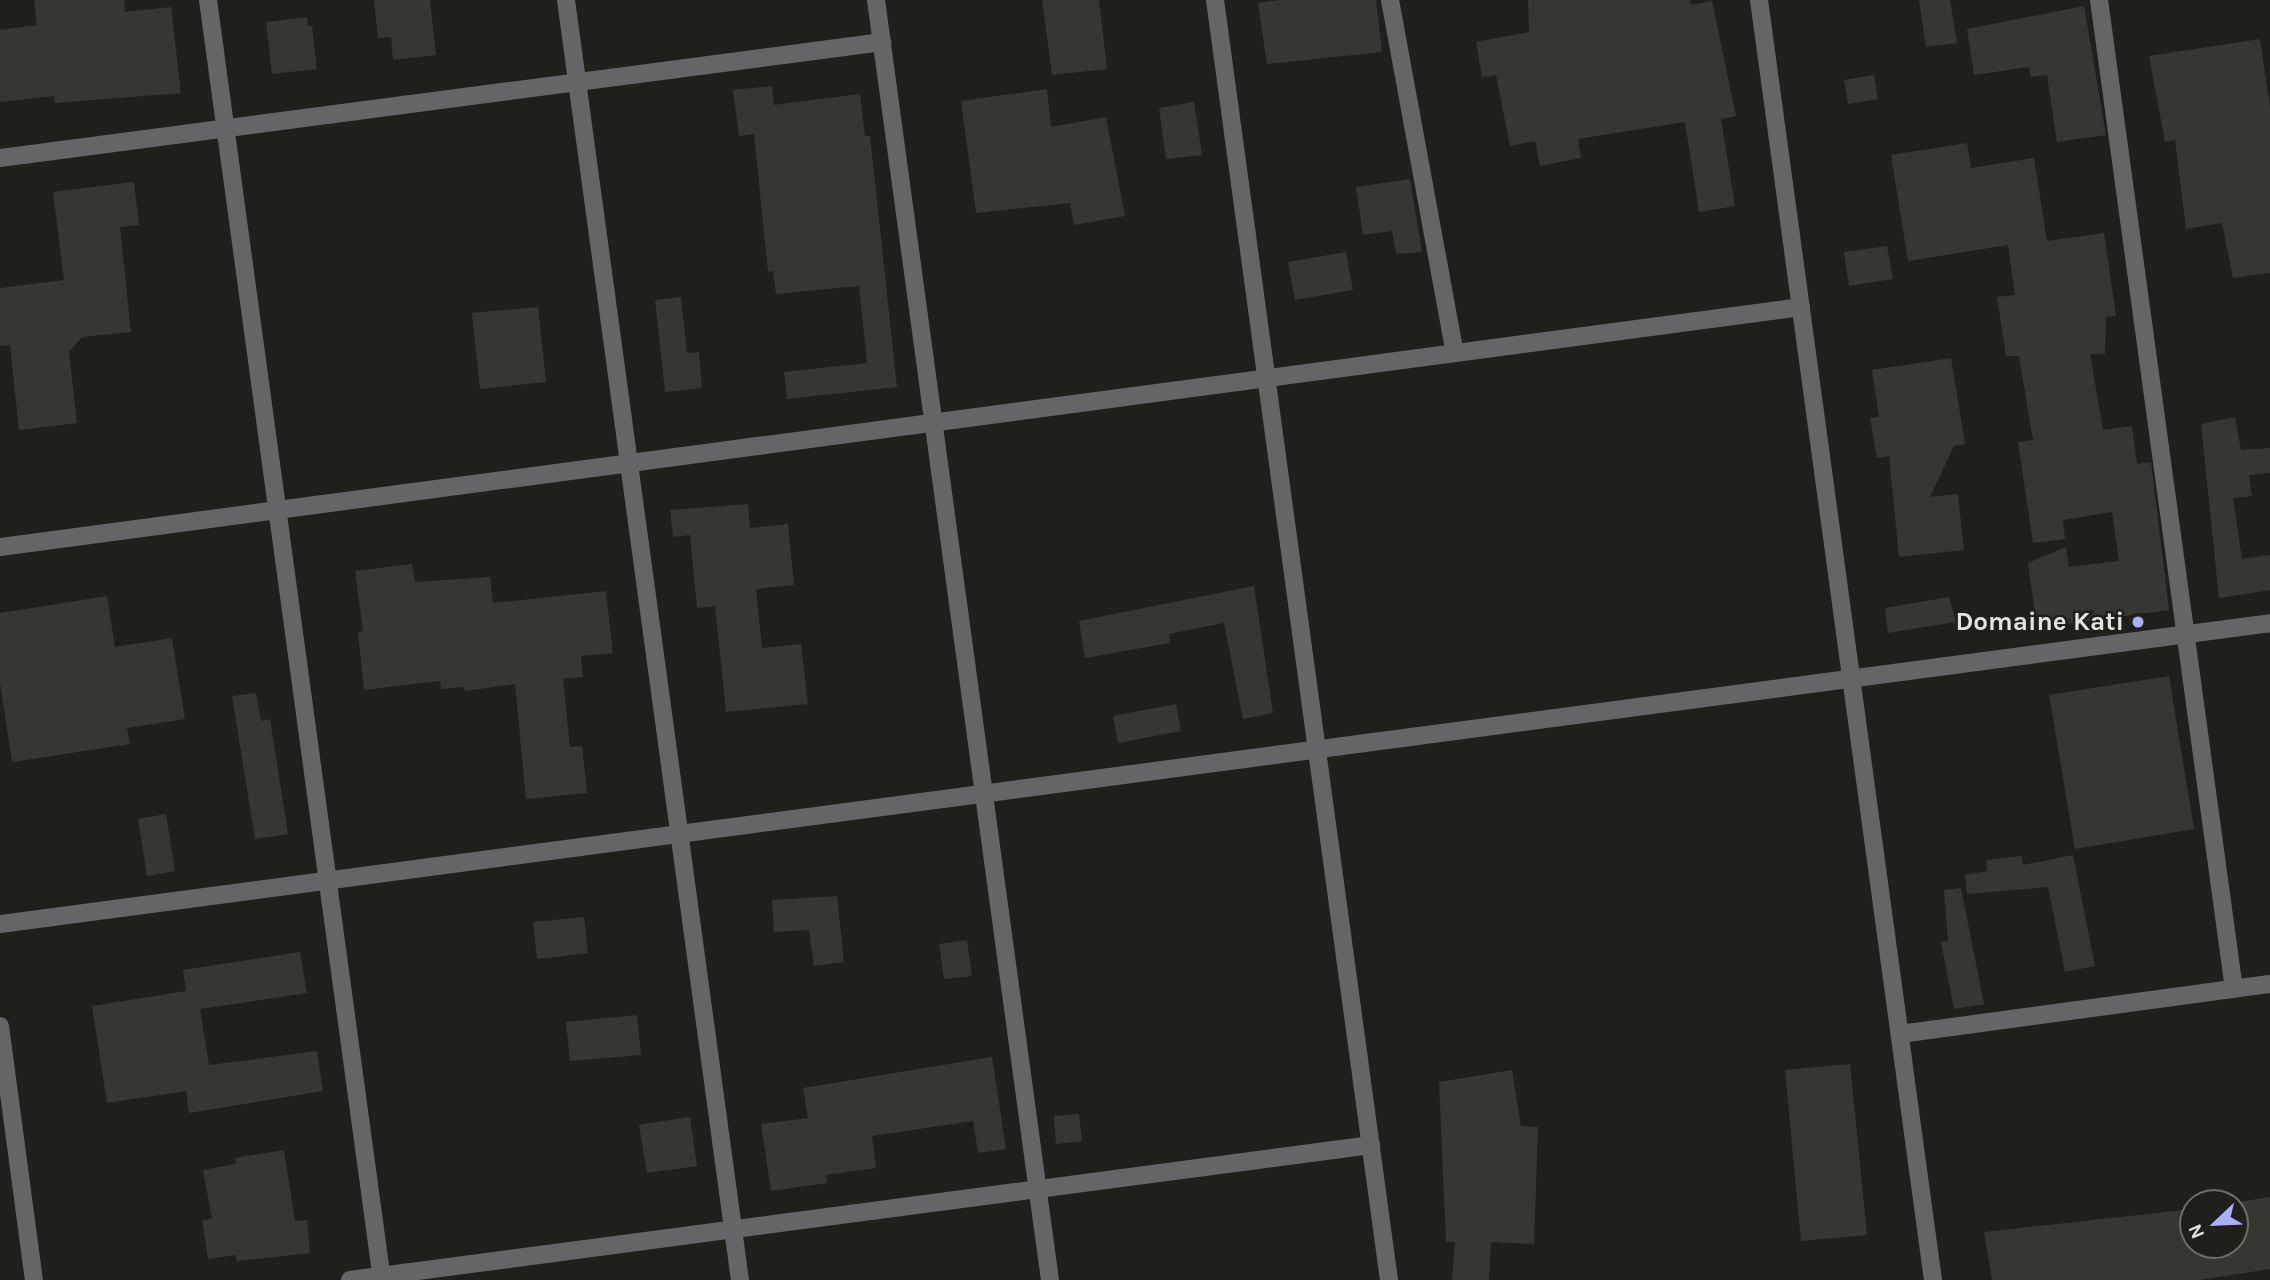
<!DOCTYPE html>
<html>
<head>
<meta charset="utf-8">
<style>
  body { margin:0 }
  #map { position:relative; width:2270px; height:1280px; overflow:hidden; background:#1f201c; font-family:Karla,sans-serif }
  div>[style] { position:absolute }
  .building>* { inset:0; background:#363733 }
  .street>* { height:18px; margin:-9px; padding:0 9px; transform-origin:9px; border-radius:9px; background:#656568 }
  .dots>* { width:19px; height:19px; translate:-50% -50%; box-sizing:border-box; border:4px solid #1f201c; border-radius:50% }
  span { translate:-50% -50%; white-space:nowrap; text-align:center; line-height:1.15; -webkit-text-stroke:5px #1f201c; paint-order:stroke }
  .poi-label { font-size:26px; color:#e4e4e2; font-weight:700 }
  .right { translate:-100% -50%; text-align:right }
  .north { position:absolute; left:2179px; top:1189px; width:70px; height:70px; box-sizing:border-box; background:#1f201c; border:2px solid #6e6e6b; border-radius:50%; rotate:247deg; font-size:19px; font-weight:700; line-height:28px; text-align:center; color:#e4e4e2 }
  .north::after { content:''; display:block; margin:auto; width:24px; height:32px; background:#aab0fb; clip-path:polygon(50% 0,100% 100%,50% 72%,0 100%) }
</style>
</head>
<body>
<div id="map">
  <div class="building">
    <i style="clip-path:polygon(34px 0,124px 0,125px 12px,171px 7px,181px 93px,55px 103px,54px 96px,0 102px,0 30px,37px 25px)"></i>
    <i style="clip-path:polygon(374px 0,430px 0,436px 55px,393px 60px,391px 37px,378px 38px)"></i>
    <i style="clip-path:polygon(1042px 0,1099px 0,1107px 69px,1052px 75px)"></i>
    <i style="clip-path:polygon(1280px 0,1376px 0,1382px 52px,1267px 64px,1258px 3px)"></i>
    <i style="clip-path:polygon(1528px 0,1690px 0,1691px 5px,1712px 1px,1736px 116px,1721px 119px,1735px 206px,1699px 212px,1685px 122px,1578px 139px,1581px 158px,1540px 166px,1535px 141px,1510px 146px,1496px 75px,1482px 77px,1476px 42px,1529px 32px)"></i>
    <i style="clip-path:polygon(1919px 0,1950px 0,1957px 43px,1926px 47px)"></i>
    <i style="clip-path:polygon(2084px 6px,2106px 135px,2057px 142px,2047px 75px,2031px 77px,2029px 67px,1974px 75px,1967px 29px)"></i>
    <i style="clip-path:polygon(307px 17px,308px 26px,312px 26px,317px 69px,272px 74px,266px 22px)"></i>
    <i style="clip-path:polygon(2260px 39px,2270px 108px,2270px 273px,2233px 278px,2222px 223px,2186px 229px,2175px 140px,2165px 142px,2149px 56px)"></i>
    <i style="clip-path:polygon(1874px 75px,1878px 99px,1848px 104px,1844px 80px)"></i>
    <i style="clip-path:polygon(772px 86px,774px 105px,860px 94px,865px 136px,870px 136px,897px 387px,787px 399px,784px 372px,867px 363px,859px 286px,776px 294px,773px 271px,768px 272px,754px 134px,739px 136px,733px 90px)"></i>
    <i style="clip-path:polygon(1047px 89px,1051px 127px,1106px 117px,1125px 216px,1074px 225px,1070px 203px,976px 213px,961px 101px)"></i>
    <i style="clip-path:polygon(1194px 102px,1202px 155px,1166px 159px,1159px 108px)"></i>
    <i style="clip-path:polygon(1967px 143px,1971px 168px,2034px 158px,2047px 241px,2104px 233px,2116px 316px,2106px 317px,2105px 354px,2090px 354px,2103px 430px,2132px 426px,2137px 464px,2151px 462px,2169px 610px,2037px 628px,2028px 563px,2066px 547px,2069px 567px,2119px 561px,2112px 512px,2063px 520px,2065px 539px,2033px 543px,2018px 442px,2033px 440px,2019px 356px,2006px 356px,1997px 297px,2015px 295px,2008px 245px,1908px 261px,1891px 155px)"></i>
    <i style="clip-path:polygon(1410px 179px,1422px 252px,1396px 254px,1392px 231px,1363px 235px,1356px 187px)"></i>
    <i style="clip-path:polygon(134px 182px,139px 225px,120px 227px,131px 332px,82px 337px,69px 352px,77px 423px,19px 430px,10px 345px,0 346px,0 288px,64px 280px,53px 192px)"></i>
    <i style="clip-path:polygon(1887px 246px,1893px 279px,1849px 286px,1844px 252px)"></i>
    <i style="clip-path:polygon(1346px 252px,1353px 290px,1295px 300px,1288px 262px)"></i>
    <i style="clip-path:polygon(681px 297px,687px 353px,699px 352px,702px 388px,665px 392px,655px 300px)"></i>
    <i style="clip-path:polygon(538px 307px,546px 382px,480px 389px,472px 313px)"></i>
    <i style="clip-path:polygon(1951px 358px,1965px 444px,1954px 446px,1930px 497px,1958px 494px,1964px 550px,1899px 557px,1889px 456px,1877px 458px,1870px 418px,1879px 417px,1872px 370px)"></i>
    <i style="clip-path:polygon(2235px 417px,2241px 450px,2270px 448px,2270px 473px,2249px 475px,2252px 496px,2233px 498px,2242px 559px,2270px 555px,2270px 590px,2219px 598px,2201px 424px)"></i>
    <i style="clip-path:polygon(748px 504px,750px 528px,788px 524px,794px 585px,756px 589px,762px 648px,801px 644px,808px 704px,726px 712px,715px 606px,697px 608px,690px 535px,673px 537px,670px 510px)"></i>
    <i style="clip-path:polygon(412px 564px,415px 582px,490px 577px,493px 603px,606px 591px,613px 653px,581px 656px,583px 677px,563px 679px,570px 747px,582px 746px,587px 793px,526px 799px,515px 684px,465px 691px,464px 687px,441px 689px,440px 681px,364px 690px,358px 632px,363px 631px,355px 571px)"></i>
    <i style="clip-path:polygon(1254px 586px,1273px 713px,1243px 719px,1224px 623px,1169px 634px,1170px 643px,1085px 658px,1079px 621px)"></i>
    <i style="clip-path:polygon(107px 596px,115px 647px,172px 638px,185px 719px,127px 728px,130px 744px,12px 762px,0 683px,0 613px)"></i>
    <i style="clip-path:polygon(1949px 597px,1956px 622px,1888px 633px,1885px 608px)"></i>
    <i style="clip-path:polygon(2169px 676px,2194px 829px,2075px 849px,2049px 695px)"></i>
    <i style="clip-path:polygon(256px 693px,261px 721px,270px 719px,288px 834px,255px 839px,232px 696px)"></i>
    <i style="clip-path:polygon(1176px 704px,1181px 731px,1118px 743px,1113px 716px)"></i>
    <i style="clip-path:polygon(166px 814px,175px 871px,147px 876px,138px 819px)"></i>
    <i style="clip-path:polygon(2073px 855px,2095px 966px,2065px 972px,2048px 887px,1967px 894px,1965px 875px,1987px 871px,1986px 860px,2022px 856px,2023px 865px)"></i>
    <i style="clip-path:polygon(1961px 888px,1984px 1004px,1954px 1009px,1941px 942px,1948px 941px,1944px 890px)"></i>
    <i style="clip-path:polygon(837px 896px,844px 962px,814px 966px,809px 930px,774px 932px,772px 900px)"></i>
    <i style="clip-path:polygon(584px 917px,588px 953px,537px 959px,533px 922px)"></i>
    <i style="clip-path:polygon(967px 940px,972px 976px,944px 979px,939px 944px)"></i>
    <i style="clip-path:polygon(300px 952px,307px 993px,200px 1009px,209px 1065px,317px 1051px,323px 1091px,189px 1113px,186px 1091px,107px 1103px,92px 1006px,186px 991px,183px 970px)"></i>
    <i style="clip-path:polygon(637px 1015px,641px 1055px,570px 1061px,566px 1022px)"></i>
    <i style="clip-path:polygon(992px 1057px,1006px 1149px,978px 1153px,973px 1121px,872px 1136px,876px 1168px,826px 1175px,827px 1183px,771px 1191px,761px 1124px,808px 1118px,803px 1088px)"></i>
    <i style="clip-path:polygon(1850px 1064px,1867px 1235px,1801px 1241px,1785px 1070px)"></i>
    <i style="clip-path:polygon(1512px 1070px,1521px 1126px,1538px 1127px,1534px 1244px,1491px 1242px,1489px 1280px,1452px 1280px,1455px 1242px,1446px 1242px,1439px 1082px)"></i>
    <i style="clip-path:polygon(1079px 1114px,1082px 1141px,1056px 1144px,1054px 1116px)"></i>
    <i style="clip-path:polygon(690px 1117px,697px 1166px,647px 1173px,639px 1125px)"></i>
    <i style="clip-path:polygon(284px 1150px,295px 1221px,307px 1220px,310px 1253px,237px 1261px,236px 1255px,208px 1259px,202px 1220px,212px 1219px,203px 1170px,236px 1164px,235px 1158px)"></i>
    <i style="clip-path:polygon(2270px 1197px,2270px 1269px,2199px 1280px,1992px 1280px,1984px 1232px,2193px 1209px,2193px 1245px,2235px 1245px,2232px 1203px)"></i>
  </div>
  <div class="street">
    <i style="left:208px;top:0;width:1292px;rotate:82.26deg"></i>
    <i style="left:566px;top:0;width:1292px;rotate:82.26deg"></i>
    <i style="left:876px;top:0;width:1292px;rotate:82.26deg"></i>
    <i style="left:1215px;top:0;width:1292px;rotate:82.26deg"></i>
    <i style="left:1390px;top:0;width:359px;rotate:79.6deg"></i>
    <i style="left:1759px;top:0;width:1292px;rotate:82.26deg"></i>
    <i style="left:2099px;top:0;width:998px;rotate:82.23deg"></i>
    <i style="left:0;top:158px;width:890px;rotate:-7.49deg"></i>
    <i style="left:0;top:547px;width:1817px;rotate:-7.59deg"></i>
    <i style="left:0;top:924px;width:2290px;rotate:-7.55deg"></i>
    <i style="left:0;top:1026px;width:256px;rotate:82.4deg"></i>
    <i style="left:1900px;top:1034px;width:373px;rotate:-7.7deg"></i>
    <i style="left:350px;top:1280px;width:1030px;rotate:-7.53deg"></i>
  </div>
  <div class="dots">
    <i style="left:2138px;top:622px;background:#aab0fb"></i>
  </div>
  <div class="poi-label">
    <span class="right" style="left:2124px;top:622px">Domaine Kati</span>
  </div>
  <div class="north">N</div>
</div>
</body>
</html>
